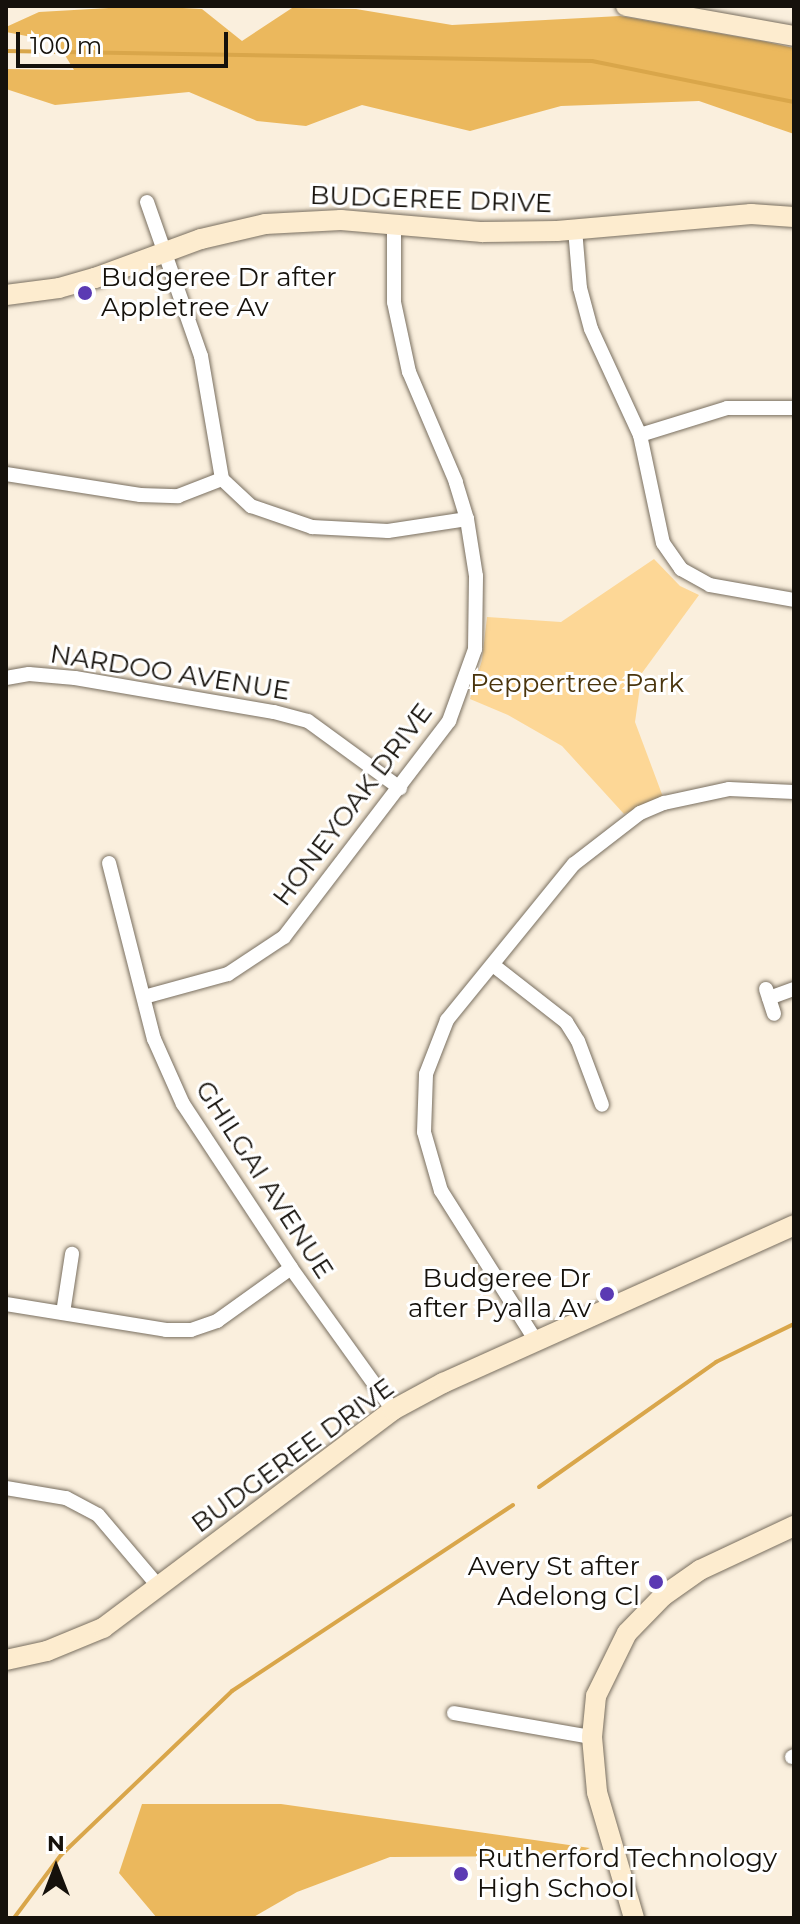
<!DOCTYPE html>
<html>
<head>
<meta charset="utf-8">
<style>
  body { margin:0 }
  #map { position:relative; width:800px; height:1924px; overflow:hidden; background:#faefdd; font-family:Montserrat,sans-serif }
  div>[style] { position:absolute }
  .green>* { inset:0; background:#fdd796 }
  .forest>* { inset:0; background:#ebb85d }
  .stream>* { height:4px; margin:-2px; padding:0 2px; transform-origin:2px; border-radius:2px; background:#d9a64a }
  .roads { filter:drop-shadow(0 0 2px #796f60) drop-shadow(0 0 2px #796f60) }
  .street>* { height:14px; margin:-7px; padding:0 7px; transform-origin:7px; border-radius:7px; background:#fff }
  .secondary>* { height:20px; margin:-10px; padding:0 10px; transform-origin:10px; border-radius:10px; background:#fdeccf }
  .dots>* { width:22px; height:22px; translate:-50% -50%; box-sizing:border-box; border:4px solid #fff; border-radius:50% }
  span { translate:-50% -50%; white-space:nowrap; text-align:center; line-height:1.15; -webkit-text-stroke:6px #fff; paint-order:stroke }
  .street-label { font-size:26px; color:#15110b }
  .poi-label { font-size:26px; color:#15110b }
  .left { translate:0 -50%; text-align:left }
  .right { translate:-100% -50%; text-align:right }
  .park-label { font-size:26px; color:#49340c }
  .frame { position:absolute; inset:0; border:8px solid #15110b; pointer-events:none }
  .north { position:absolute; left:16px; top:1828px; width:80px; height:80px; -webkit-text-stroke:6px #fff; paint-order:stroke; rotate:0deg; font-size:22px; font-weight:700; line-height:32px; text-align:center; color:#15110b }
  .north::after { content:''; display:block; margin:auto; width:28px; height:36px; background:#15110b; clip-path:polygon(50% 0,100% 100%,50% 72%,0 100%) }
  .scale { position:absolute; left:16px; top:32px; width:212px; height:36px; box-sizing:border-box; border:4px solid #15110b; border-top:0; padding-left:10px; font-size:24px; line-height:28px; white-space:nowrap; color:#15110b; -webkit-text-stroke:6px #fff; paint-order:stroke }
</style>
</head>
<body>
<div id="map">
  <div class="green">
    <i style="clip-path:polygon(654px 559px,680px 586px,699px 595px,642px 673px,635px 722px,663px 797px,624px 814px,562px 746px,508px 715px,470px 699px,482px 660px,487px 617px,561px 622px)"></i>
  </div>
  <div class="forest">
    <i style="clip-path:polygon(144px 6px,202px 9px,242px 41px,292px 8px,356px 9px,452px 25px,620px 16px,762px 41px,794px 48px,794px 134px,699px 101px,561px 106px,470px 131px,362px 105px,306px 126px,257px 121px,189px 92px,55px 105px,6px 89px,6px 69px,74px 70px,57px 42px,6px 32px,6px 27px,39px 12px)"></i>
    <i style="clip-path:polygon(142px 1804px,281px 1804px,590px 1848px,571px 1856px,390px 1857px,297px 1892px,252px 1918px,157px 1918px,119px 1873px)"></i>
  </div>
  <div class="stream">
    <i style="left:6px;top:51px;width:586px;rotate:0.98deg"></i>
    <i style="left:592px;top:61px;width:206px;rotate:11.5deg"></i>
    <i style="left:539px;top:1487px;width:217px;rotate:-35.2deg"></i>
    <i style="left:716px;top:1362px;width:87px;rotate:-26deg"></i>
    <i style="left:14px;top:1918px;width:79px;rotate:-53.3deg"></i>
    <i style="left:61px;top:1855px;width:237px;rotate:-43.8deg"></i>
    <i style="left:232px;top:1691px;width:337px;rotate:-33.5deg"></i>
  </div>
  <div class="roads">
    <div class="street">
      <i style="left:147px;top:202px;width:163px;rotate:70.7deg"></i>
      <i style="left:201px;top:356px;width:125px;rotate:80.3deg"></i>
      <i style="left:222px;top:479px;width:40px;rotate:43deg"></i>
      <i style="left:251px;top:506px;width:65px;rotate:19deg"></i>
      <i style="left:312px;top:527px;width:76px;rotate:3deg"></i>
      <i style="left:388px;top:531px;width:80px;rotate:-8.6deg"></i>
      <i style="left:575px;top:229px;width:59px;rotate:85.2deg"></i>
      <i style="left:580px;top:288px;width:42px;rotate:75deg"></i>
      <i style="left:591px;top:329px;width:117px;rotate:65.2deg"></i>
      <i style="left:640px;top:435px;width:110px;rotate:78deg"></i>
      <i style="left:663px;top:543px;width:32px;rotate:55deg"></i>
      <i style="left:681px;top:569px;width:33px;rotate:29deg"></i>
      <i style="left:710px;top:585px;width:85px;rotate:10.1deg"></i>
      <i style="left:640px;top:435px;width:91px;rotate:-17.2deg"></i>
      <i style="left:727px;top:408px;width:67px"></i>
      <i style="left:6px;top:474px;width:136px;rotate:8.9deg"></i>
      <i style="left:140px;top:495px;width:38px;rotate:2deg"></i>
      <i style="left:178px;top:496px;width:47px;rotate:-21.1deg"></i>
      <i style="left:6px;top:678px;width:23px;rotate:-10deg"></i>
      <i style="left:29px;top:674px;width:46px;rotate:5deg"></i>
      <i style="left:75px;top:678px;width:202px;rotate:9.7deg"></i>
      <i style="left:274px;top:712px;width:35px;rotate:15deg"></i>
      <i style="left:308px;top:721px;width:114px;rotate:36.1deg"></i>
      <i style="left:109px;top:863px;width:182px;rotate:75.7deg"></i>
      <i style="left:154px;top:1039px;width:71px;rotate:66deg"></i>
      <i style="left:183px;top:1104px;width:196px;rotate:56.6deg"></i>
      <i style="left:291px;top:1268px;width:175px;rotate:54.3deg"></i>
      <i style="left:493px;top:965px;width:93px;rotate:38deg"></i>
      <i style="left:566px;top:1022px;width:22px;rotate:58deg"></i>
      <i style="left:578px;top:1041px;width:68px;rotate:69.4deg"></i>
      <i style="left:766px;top:989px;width:26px;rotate:72deg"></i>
      <i style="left:144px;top:997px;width:87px;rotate:-15.3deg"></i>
      <i style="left:228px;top:974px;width:67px;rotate:-33.5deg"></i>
      <i style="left:284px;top:937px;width:272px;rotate:-52.6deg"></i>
      <i style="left:449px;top:721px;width:77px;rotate:-70.1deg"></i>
      <i style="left:475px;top:649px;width:73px;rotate:-89.2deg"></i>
      <i style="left:476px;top:576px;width:58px;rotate:-99deg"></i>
      <i style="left:467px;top:519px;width:39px;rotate:-107deg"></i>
      <i style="left:456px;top:482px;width:120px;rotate:-113.1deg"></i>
      <i style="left:409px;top:372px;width:72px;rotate:-102.1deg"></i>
      <i style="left:394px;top:302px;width:77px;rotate:-90deg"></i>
      <i style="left:769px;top:998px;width:27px;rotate:-20deg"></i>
      <i style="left:6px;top:1304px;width:162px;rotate:9.2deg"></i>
      <i style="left:166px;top:1330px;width:25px"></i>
      <i style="left:191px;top:1330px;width:28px;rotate:-19deg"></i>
      <i style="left:217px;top:1321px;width:91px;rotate:-35.6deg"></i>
      <i style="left:63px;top:1313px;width:60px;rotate:-81.3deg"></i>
      <i style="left:536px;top:1341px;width:178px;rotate:-122.3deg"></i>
      <i style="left:441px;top:1191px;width:61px;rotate:-106.1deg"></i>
      <i style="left:424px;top:1132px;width:58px;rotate:-88deg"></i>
      <i style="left:426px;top:1074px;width:58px;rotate:-68.7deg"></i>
      <i style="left:447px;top:1020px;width:201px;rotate:-50.9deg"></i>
      <i style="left:574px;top:864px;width:83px;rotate:-37.7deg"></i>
      <i style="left:640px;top:813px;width:26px;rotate:-23deg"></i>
      <i style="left:664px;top:803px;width:66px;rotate:-12.2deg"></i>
      <i style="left:729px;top:789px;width:65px;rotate:2.6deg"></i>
      <i style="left:6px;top:1488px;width:61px;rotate:9.5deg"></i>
      <i style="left:66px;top:1498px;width:36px;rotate:28deg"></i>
      <i style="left:98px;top:1515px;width:94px;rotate:49.7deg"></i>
      <i style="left:454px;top:1713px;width:140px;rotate:9.9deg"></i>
      <i style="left:792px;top:1757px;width:2px;rotate:-27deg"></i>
    </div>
    <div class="secondary">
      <i style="left:626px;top:6px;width:171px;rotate:10.1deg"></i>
      <i style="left:6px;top:295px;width:53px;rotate:-7.5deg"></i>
      <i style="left:59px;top:288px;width:37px;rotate:-16deg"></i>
      <i style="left:95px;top:278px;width:113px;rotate:-20.2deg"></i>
      <i style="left:201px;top:239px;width:66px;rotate:-13.2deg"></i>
      <i style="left:265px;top:224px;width:76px;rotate:-3deg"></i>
      <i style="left:341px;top:220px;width:142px;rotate:4.9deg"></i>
      <i style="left:482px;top:232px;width:75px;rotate:-0.8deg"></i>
      <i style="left:557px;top:231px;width:195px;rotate:-5deg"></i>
      <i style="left:751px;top:214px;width:43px;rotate:4deg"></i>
      <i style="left:6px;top:1660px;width:42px;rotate:-12.4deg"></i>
      <i style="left:47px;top:1651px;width:61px;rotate:-22.3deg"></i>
      <i style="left:103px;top:1628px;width:363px;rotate:-36.9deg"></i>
      <i style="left:393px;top:1410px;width:57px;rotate:-28.4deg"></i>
      <i style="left:443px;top:1383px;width:385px;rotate:-24.2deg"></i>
      <i style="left:634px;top:1918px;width:131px;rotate:-106.4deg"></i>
      <i style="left:597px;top:1792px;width:55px;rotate:-95.2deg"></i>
      <i style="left:592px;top:1737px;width:41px;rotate:-84.4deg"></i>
      <i style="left:596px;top:1696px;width:70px;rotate:-63.8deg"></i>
      <i style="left:627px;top:1633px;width:52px;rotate:-45.8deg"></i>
      <i style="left:663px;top:1596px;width:45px;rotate:-35.1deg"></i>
      <i style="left:700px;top:1570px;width:104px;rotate:-25.1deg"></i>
    </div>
  </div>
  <div class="dots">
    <i style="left:85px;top:293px;background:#5b3ab3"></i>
    <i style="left:607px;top:1294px;background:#5b3ab3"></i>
    <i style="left:656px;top:1582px;background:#5b3ab3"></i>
    <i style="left:461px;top:1874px;background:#5b3ab3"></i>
  </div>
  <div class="street-label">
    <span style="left:431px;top:200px;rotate:2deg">BUDGEREE DRIVE</span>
    <span style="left:170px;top:673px;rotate:9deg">NARDOO AVENUE</span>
    <span style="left:353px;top:805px;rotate:-53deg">HONEYOAK DRIVE</span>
    <span style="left:264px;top:1180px;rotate:57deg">GHILGAI AVENUE</span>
    <span style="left:293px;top:1456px;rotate:-36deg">BUDGEREE DRIVE</span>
  </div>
  <div class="poi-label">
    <span class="left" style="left:101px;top:293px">Budgeree Dr after<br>Appletree Av</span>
    <span class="right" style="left:591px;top:1294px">Budgeree Dr<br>after Pyalla Av</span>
    <span class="right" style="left:640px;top:1582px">Avery St after<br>Adelong Cl</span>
    <span class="left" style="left:477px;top:1874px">Rutherford Technology<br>High School</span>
  </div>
  <div class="park-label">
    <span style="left:577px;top:684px">Peppertree Park</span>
  </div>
  <div class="frame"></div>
  <div class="north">N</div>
  <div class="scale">100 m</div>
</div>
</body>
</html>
